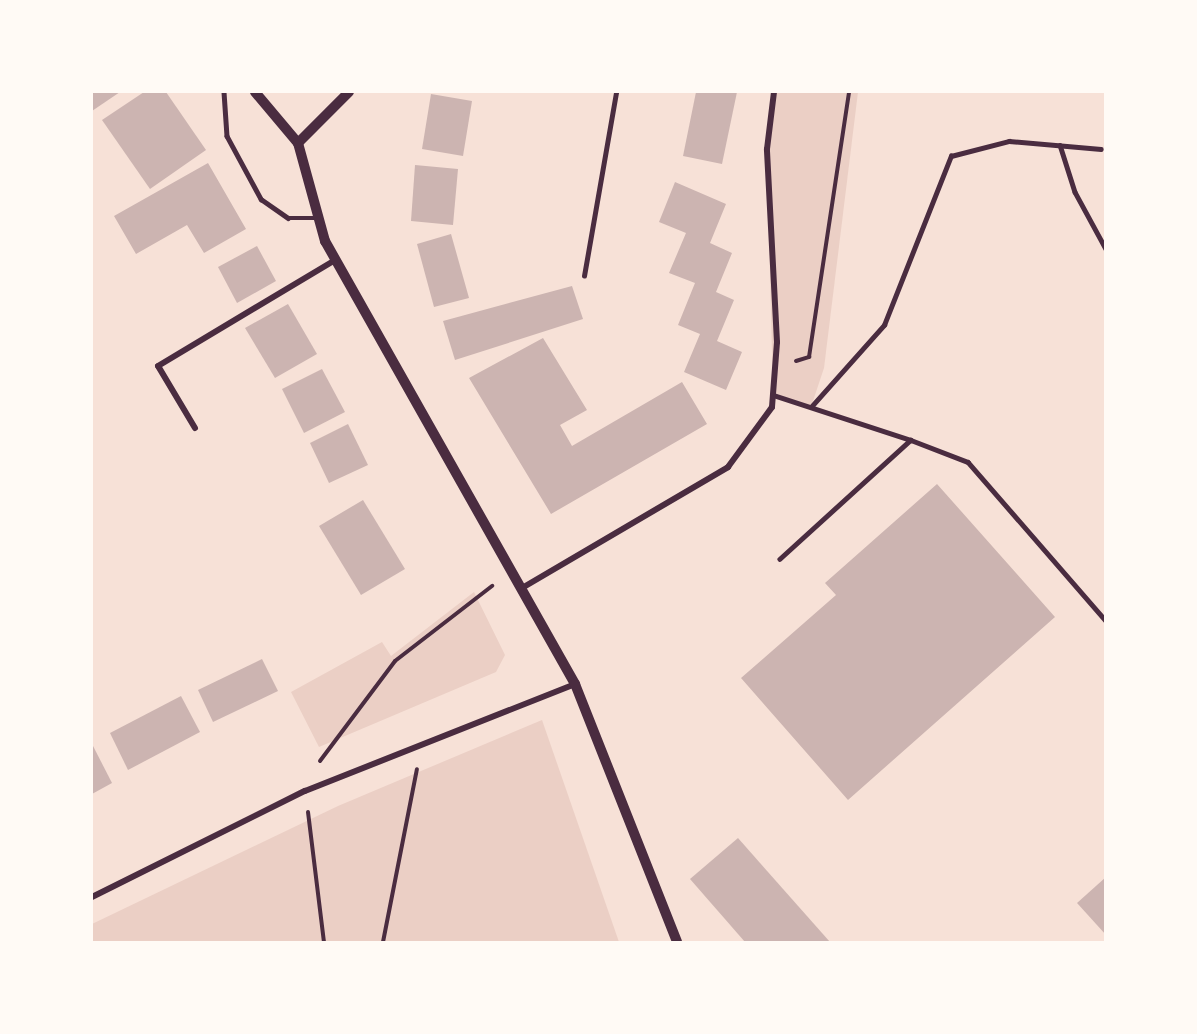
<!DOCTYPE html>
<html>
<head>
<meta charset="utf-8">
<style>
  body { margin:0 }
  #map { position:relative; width:1197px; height:1034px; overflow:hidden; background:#f7e1d7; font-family:"Archivo Narrow",sans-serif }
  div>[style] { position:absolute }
  .green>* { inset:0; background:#ebcfc5 }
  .building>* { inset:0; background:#ccb4b1 }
  .path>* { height:4px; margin:-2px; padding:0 2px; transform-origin:2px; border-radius:2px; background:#4a2c40 }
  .service>* { height:4.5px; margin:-2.25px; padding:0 2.25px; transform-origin:2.25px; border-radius:2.25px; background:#4a2c40 }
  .minor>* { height:6px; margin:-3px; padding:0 3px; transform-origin:3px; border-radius:3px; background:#4a2c40 }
  .tertiary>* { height:10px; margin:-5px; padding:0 5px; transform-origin:5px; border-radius:5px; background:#4a2c40 }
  span { translate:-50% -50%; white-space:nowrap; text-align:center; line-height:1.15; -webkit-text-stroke:4.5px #fffaf5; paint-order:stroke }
  .frame { position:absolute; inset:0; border:93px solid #fffaf5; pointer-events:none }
</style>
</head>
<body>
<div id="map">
  <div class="green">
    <i style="clip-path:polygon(774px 92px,858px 92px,824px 368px,811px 407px,773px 395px,767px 149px)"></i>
    <i style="clip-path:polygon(474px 592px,505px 655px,496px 672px,319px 747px,291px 692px,382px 642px,391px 656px)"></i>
    <i style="clip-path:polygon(542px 720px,619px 942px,92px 942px,92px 924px,338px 806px)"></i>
  </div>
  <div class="building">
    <i style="clip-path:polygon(92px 92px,120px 92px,92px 111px)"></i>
    <i style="clip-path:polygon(144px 92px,166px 92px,206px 150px,150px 189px,102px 120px)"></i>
    <i style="clip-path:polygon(696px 92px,737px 92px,722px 164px,683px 156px)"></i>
    <i style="clip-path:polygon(431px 94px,472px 101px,463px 156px,422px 149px)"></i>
    <i style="clip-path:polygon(208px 163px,246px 229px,204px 253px,187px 225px,136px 254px,114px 216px)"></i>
    <i style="clip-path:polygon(415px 165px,458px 169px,453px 225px,411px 221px)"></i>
    <i style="clip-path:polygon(675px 182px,726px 204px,710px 243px,732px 253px,716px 292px,734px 300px,717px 341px,742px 352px,726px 390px,684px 372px,700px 334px,678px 325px,695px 283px,669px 273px,686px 233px,659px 222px)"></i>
    <i style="clip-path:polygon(451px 234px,469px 298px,434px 307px,417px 244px)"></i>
    <i style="clip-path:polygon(257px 246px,276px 281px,237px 303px,218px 267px)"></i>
    <i style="clip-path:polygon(572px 286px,583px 319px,455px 360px,443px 321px)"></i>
    <i style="clip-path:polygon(288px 304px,317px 354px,275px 378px,245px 328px)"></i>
    <i style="clip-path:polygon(543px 338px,587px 410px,560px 425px,572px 446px,682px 382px,707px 424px,551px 514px,469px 378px)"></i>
    <i style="clip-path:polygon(322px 369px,345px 412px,304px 433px,282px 389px)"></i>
    <i style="clip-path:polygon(348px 424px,368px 465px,329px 483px,310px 443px)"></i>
    <i style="clip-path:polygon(937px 484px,1055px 617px,848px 800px,741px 678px,836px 595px,825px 583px)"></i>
    <i style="clip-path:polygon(363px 500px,405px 569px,361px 595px,319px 526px)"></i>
    <i style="clip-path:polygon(262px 659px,278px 691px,213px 722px,198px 690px)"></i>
    <i style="clip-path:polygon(181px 696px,200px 732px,128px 770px,110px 733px)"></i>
    <i style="clip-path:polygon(92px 744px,112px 783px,92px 794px)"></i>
    <i style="clip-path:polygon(738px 838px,830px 942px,745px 942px,690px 879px)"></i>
    <i style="clip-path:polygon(1106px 877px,1106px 935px,1077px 903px)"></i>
  </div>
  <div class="path">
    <i style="left:796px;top:361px;width:14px;rotate:-17deg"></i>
    <i style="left:809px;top:357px;width:268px;rotate:-81.4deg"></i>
    <i style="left:320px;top:761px;width:125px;rotate:-53.1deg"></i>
    <i style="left:395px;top:661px;width:123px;rotate:-37.7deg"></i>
    <i style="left:308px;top:812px;width:131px;rotate:83deg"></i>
    <i style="left:383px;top:942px;width:176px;rotate:-78.9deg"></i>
  </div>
  <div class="service">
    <i style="left:224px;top:92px;width:44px;rotate:86.1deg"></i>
    <i style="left:227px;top:136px;width:72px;rotate:61.6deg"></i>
    <i style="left:261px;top:199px;width:33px;rotate:35deg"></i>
    <i style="left:288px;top:218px;width:31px"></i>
    <i style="left:1060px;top:145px;width:49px;rotate:72.3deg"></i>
    <i style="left:1075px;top:192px;width:65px;rotate:61.5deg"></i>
    <i style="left:584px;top:276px;width:187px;rotate:-80.1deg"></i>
    <i style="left:773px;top:395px;width:145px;rotate:18.1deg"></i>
    <i style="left:911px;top:440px;width:177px;rotate:137.7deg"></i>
    <i style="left:811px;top:407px;width:110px;rotate:-48.3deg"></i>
    <i style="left:884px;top:325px;width:182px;rotate:-68.4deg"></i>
    <i style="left:951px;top:156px;width:60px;rotate:-14.5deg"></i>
    <i style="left:1009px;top:141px;width:92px;rotate:5deg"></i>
    <i style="left:911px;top:440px;width:61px;rotate:21.1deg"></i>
    <i style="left:968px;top:462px;width:211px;rotate:49deg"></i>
  </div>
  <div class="minor">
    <i style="left:195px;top:428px;width:72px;rotate:-120.8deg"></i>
    <i style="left:158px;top:366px;width:206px;rotate:-30.9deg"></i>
    <i style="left:522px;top:588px;width:239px;rotate:-30.4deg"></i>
    <i style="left:728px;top:467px;width:74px;rotate:-53.7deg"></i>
    <i style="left:772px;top:407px;width:65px;rotate:-85.6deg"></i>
    <i style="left:777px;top:342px;width:193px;rotate:-93deg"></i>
    <i style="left:767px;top:149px;width:57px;rotate:-83deg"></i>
    <i style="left:92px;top:897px;width:238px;rotate:-26.5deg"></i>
    <i style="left:305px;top:791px;width:290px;rotate:-21.6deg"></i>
  </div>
  <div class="tertiary">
    <i style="left:255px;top:92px;width:67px;rotate:49.9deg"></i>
    <i style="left:298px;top:143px;width:102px;rotate:74.6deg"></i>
    <i style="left:325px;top:241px;width:509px;rotate:60.56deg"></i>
    <i style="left:575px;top:684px;width:277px;rotate:68.4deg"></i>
    <i style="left:298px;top:143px;width:72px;rotate:-45deg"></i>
  </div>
  <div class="frame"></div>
</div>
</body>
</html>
